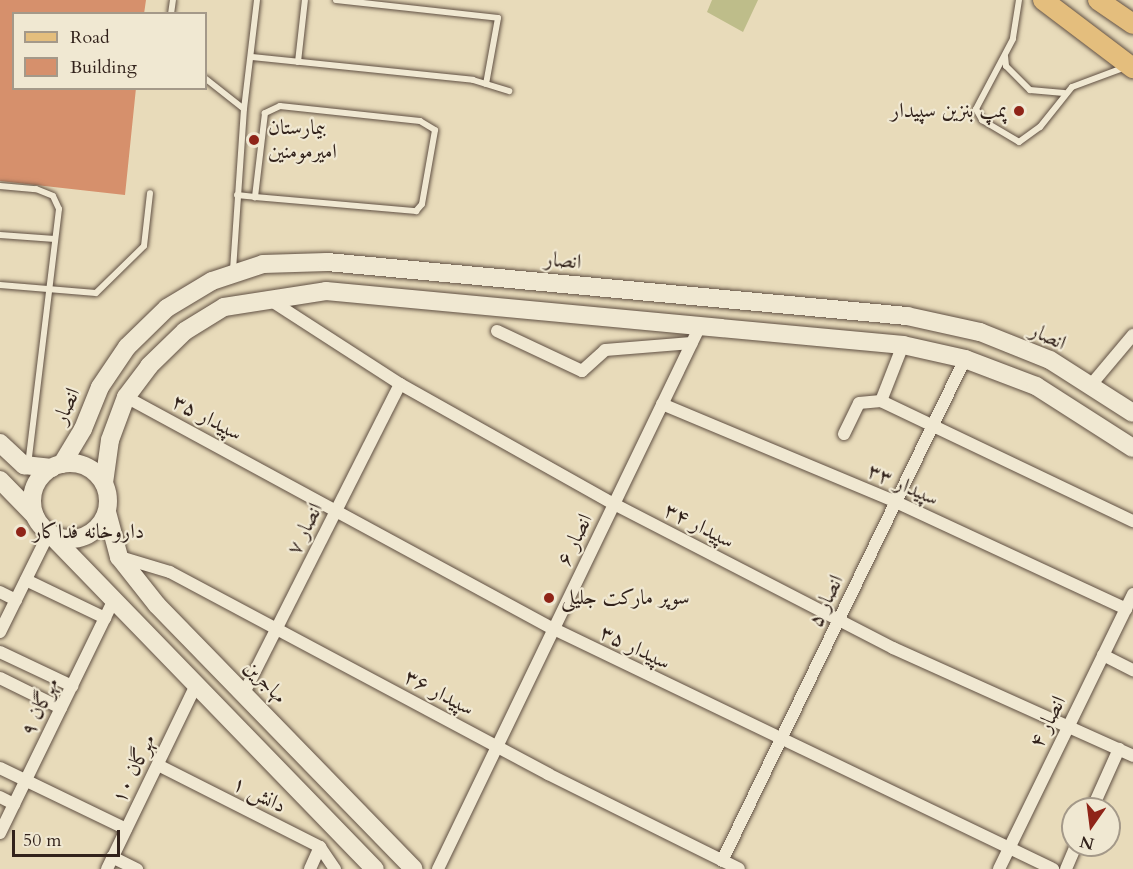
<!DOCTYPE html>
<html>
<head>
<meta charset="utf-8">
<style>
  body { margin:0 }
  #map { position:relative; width:1133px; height:869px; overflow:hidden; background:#e8dbba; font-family:Cardo,Amiri,serif }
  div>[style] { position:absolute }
  .green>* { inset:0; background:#bebd8a }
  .building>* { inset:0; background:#d6906c }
  .roads { filter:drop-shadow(0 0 2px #605043) drop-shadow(0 0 2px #605043) }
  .service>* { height:6px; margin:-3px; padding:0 3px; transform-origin:3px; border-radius:3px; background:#f0e8d2 }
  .minor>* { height:12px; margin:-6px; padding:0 6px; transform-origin:6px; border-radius:6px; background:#f0e8d2 }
  .secondary>* { height:18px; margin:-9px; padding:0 9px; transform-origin:9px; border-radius:9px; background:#f0e8d2 }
  .secondary>.ring { margin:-9px; padding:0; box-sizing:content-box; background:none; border:18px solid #f0e8d2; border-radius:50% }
  .primary>* { height:20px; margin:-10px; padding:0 10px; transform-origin:10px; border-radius:10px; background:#e4be7d }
  .dots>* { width:16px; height:16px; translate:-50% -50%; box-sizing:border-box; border:3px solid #f0e8d2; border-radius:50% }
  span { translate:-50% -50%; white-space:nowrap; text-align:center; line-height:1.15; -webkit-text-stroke:4.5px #f0e8d2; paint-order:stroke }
  .poi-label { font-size:21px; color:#32221b }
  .right { translate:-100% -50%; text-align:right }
  .left { translate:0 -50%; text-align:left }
  .street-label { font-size:21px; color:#32221b }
  .legend { position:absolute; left:12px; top:12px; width:195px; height:78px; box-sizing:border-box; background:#f0e8d2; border:2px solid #a49989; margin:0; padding:8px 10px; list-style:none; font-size:18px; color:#32221b }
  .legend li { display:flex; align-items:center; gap:12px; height:30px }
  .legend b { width:30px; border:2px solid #a49989 }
  .north { position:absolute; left:1061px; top:797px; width:60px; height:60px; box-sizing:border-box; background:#f0e8d2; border:2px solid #a49989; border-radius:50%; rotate:194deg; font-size:16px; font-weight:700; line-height:24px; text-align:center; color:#32221b }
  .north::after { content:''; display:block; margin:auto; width:21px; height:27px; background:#8f2418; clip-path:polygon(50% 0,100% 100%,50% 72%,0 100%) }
  .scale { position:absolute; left:12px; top:830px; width:108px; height:27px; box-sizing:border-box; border:3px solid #32221b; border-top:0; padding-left:8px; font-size:18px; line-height:21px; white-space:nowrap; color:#32221b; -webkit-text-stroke:4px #f0e8d2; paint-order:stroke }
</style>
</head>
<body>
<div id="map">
  <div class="green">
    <i style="clip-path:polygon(712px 0,758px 0,743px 32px,707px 12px)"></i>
  </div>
  <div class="building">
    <i style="clip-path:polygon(0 0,146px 0,144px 14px,14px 14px,14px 88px,136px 88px,125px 195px,0 181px)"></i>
  </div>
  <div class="roads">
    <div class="service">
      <i style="left:336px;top:0;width:163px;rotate:6.3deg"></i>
      <i style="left:498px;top:18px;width:67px;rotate:100.3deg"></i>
      <i style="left:1019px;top:0;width:39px;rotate:99deg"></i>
      <i style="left:1013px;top:39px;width:79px;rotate:117.9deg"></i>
      <i style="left:976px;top:109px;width:13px;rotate:61deg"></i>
      <i style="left:982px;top:120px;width:43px;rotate:30.7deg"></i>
      <i style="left:1019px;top:142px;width:26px;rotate:-36deg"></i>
      <i style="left:1040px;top:127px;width:51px;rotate:-51.3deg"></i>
      <i style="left:1072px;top:87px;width:54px;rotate:-20.4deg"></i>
      <i style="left:171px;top:14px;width:14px;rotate:-82deg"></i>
      <i style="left:1005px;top:56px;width:10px;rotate:84deg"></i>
      <i style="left:1006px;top:66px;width:34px;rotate:45deg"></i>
      <i style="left:1030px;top:90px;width:34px;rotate:5deg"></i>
      <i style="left:252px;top:57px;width:222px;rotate:5.9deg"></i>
      <i style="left:473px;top:80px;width:38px;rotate:17deg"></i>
      <i style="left:298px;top:62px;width:62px;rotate:-83.6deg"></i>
      <i style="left:206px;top:79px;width:48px;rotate:38.3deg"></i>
      <i style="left:0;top:186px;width:36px;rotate:5deg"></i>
      <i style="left:36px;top:189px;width:18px;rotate:22deg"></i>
      <i style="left:53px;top:196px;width:14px;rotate:65deg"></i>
      <i style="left:59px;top:209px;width:257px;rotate:96.9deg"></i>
      <i style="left:237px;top:195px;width:18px;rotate:6deg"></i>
      <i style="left:255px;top:197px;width:162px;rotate:5deg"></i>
      <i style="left:416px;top:211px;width:9px;rotate:-49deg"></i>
      <i style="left:422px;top:204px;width:75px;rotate:-80deg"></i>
      <i style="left:435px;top:130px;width:17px;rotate:-149deg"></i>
      <i style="left:420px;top:121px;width:141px;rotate:-173.9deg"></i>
      <i style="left:280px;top:106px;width:17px;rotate:155deg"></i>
      <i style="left:265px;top:113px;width:85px;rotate:96.8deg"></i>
      <i style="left:0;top:235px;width:55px;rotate:4.2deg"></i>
      <i style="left:233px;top:270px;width:161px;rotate:-86.1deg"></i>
      <i style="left:244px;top:109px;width:110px;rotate:-83.2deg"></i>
      <i style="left:0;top:285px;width:96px;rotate:4.8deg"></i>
      <i style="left:96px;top:293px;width:67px;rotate:-44.4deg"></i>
      <i style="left:144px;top:246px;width:53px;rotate:-83.5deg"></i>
    </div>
    <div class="minor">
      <i style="left:267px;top:298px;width:158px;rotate:32.9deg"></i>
      <i style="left:400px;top:384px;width:245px;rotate:29.3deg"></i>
      <i style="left:614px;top:504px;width:314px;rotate:27.3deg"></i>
      <i style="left:893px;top:648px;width:263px;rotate:24.2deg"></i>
      <i style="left:497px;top:331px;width:94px;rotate:25.2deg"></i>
      <i style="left:582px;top:371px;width:31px;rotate:-42deg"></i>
      <i style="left:605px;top:350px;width:87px;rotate:-4.6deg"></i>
      <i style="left:1090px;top:386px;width:67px;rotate:-49.9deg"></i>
      <i style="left:126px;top:397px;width:487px;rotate:28.5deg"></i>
      <i style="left:554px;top:629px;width:554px;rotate:25.69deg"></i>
      <i style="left:881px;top:401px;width:60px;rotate:-68.6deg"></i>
      <i style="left:662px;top:404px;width:254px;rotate:22.7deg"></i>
      <i style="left:896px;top:502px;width:254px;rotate:24.9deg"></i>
      <i style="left:844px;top:434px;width:34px;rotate:-64deg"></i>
      <i style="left:859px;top:403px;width:22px;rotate:-5deg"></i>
      <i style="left:881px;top:401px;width:279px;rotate:25.5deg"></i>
      <i style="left:120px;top:557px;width:52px;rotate:16.7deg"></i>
      <i style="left:170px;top:572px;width:429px;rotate:28.1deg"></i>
      <i style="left:548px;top:774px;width:213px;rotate:26.4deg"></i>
      <i style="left:26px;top:580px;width:88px;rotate:25.7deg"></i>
      <i style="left:0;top:592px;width:18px;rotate:27deg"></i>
      <i style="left:0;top:632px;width:110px;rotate:-63.7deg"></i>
      <i style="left:0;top:652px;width:80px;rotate:25.3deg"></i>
      <i style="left:1103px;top:655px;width:34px;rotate:27deg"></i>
      <i style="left:0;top:678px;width:68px;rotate:26.2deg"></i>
      <i style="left:244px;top:693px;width:346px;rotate:-63.2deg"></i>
      <i style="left:158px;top:765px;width:182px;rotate:26.8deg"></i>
      <i style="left:320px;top:847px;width:27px;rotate:56deg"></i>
      <i style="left:0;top:768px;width:140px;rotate:25.8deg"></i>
      <i style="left:0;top:797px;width:16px;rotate:27deg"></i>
      <i style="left:1092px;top:809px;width:66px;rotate:-65.8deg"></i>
      <i style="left:0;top:833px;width:260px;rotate:-64deg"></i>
      <i style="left:112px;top:857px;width:28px;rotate:26deg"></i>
      <i style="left:722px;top:861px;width:558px;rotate:-64.17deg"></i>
      <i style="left:107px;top:869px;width:204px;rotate:-64.2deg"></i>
      <i style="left:310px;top:869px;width:24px;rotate:-66deg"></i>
      <i style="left:438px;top:869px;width:603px;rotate:-64.24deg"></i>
      <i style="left:999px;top:869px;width:306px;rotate:-64deg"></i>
      <i style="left:1066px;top:869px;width:26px;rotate:-67deg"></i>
    </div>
    <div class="secondary">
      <i style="left:0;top:443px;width:33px;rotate:43deg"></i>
      <i style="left:24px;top:465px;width:28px;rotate:6deg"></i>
      <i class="ring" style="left:32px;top:463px;width:58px;height:58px"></i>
      <i style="left:62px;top:464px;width:41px;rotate:-59deg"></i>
      <i style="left:83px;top:429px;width:45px;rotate:-68deg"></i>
      <i style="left:100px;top:387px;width:48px;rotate:-56deg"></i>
      <i style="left:127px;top:347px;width:56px;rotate:-44.3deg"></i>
      <i style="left:167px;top:308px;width:52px;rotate:-31deg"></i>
      <i style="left:212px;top:281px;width:54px;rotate:-18.4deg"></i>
      <i style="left:263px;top:264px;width:64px;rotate:-1.8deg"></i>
      <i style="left:327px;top:262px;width:583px;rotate:5.32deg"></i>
      <i style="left:907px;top:316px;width:75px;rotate:12.4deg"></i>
      <i style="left:980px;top:332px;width:75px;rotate:21.8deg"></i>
      <i style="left:1050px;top:360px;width:98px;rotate:32.6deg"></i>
      <i style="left:0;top:480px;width:50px;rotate:45.8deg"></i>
      <i style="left:104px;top:483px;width:43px;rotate:-82.1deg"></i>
      <i style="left:110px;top:440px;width:46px;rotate:-69.6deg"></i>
      <i style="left:126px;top:397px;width:39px;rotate:-53deg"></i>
      <i style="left:149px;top:366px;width:50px;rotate:-44.2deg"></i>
      <i style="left:185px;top:331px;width:46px;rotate:-31.6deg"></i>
      <i style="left:224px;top:307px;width:103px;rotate:-8.9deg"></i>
      <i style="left:326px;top:291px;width:580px;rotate:5.35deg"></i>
      <i style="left:903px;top:345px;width:64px;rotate:12.7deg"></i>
      <i style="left:965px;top:359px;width:76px;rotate:20.8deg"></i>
      <i style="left:1036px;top:386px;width:115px;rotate:32.6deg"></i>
      <i style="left:107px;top:512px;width:47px;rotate:75.1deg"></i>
      <i style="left:119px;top:557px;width:61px;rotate:51.6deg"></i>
      <i style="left:157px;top:605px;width:368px;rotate:45.8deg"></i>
      <i style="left:49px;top:533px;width:468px;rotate:45.9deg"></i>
    </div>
    <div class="primary">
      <i style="left:1043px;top:0;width:113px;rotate:37.1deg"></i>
      <i style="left:1098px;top:0;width:42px;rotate:34.4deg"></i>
    </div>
  </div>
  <div class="dots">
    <i style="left:1019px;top:111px;background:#8f2418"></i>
    <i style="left:254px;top:140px;background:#8f2418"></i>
    <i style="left:21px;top:532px;background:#8f2418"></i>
    <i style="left:549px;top:598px;background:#8f2418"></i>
  </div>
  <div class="poi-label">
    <span class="right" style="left:1007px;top:111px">پمپ بنزین سپیدار</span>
    <span class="left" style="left:268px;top:140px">بیمارستان<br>امیرمومنین</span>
    <span class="left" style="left:33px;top:532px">داروخانه فداکار</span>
    <span class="left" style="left:561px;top:598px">سوپر مارکت جلیلی</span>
  </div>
  <div class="street-label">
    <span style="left:563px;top:261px;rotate:5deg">انصار</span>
    <span style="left:1048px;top:337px;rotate:25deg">انصار</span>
    <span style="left:67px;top:406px;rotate:-66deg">انصار</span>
    <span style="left:207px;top:418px;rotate:28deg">سپیدار ۳۵</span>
    <span style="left:903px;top:485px;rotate:24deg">سپیدار ۳۳</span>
    <span style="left:699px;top:526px;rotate:27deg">سپیدار ۳۴</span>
    <span style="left:305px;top:529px;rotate:-63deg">انصار ۷</span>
    <span style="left:575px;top:540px;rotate:-64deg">انصار ۶</span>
    <span style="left:826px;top:601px;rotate:-64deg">انصار ۵</span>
    <span style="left:635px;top:648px;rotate:26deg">سپیدار ۳۵</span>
    <span style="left:265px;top:682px;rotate:46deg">مهاجرین</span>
    <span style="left:439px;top:693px;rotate:28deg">سپیدار ۳۶</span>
    <span style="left:40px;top:707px;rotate:-64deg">مهرگان ۹</span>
    <span style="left:1048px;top:722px;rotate:-63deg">انصار ۴</span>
    <span style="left:134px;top:769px;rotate:-64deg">مهرگان ۱۰</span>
    <span style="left:259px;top:795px;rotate:27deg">دانش ۱</span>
  </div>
  <ul class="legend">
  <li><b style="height:8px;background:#e4be7d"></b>Road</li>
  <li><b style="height:16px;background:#d6906c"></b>Building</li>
  </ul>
  <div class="north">N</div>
  <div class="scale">50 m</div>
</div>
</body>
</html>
